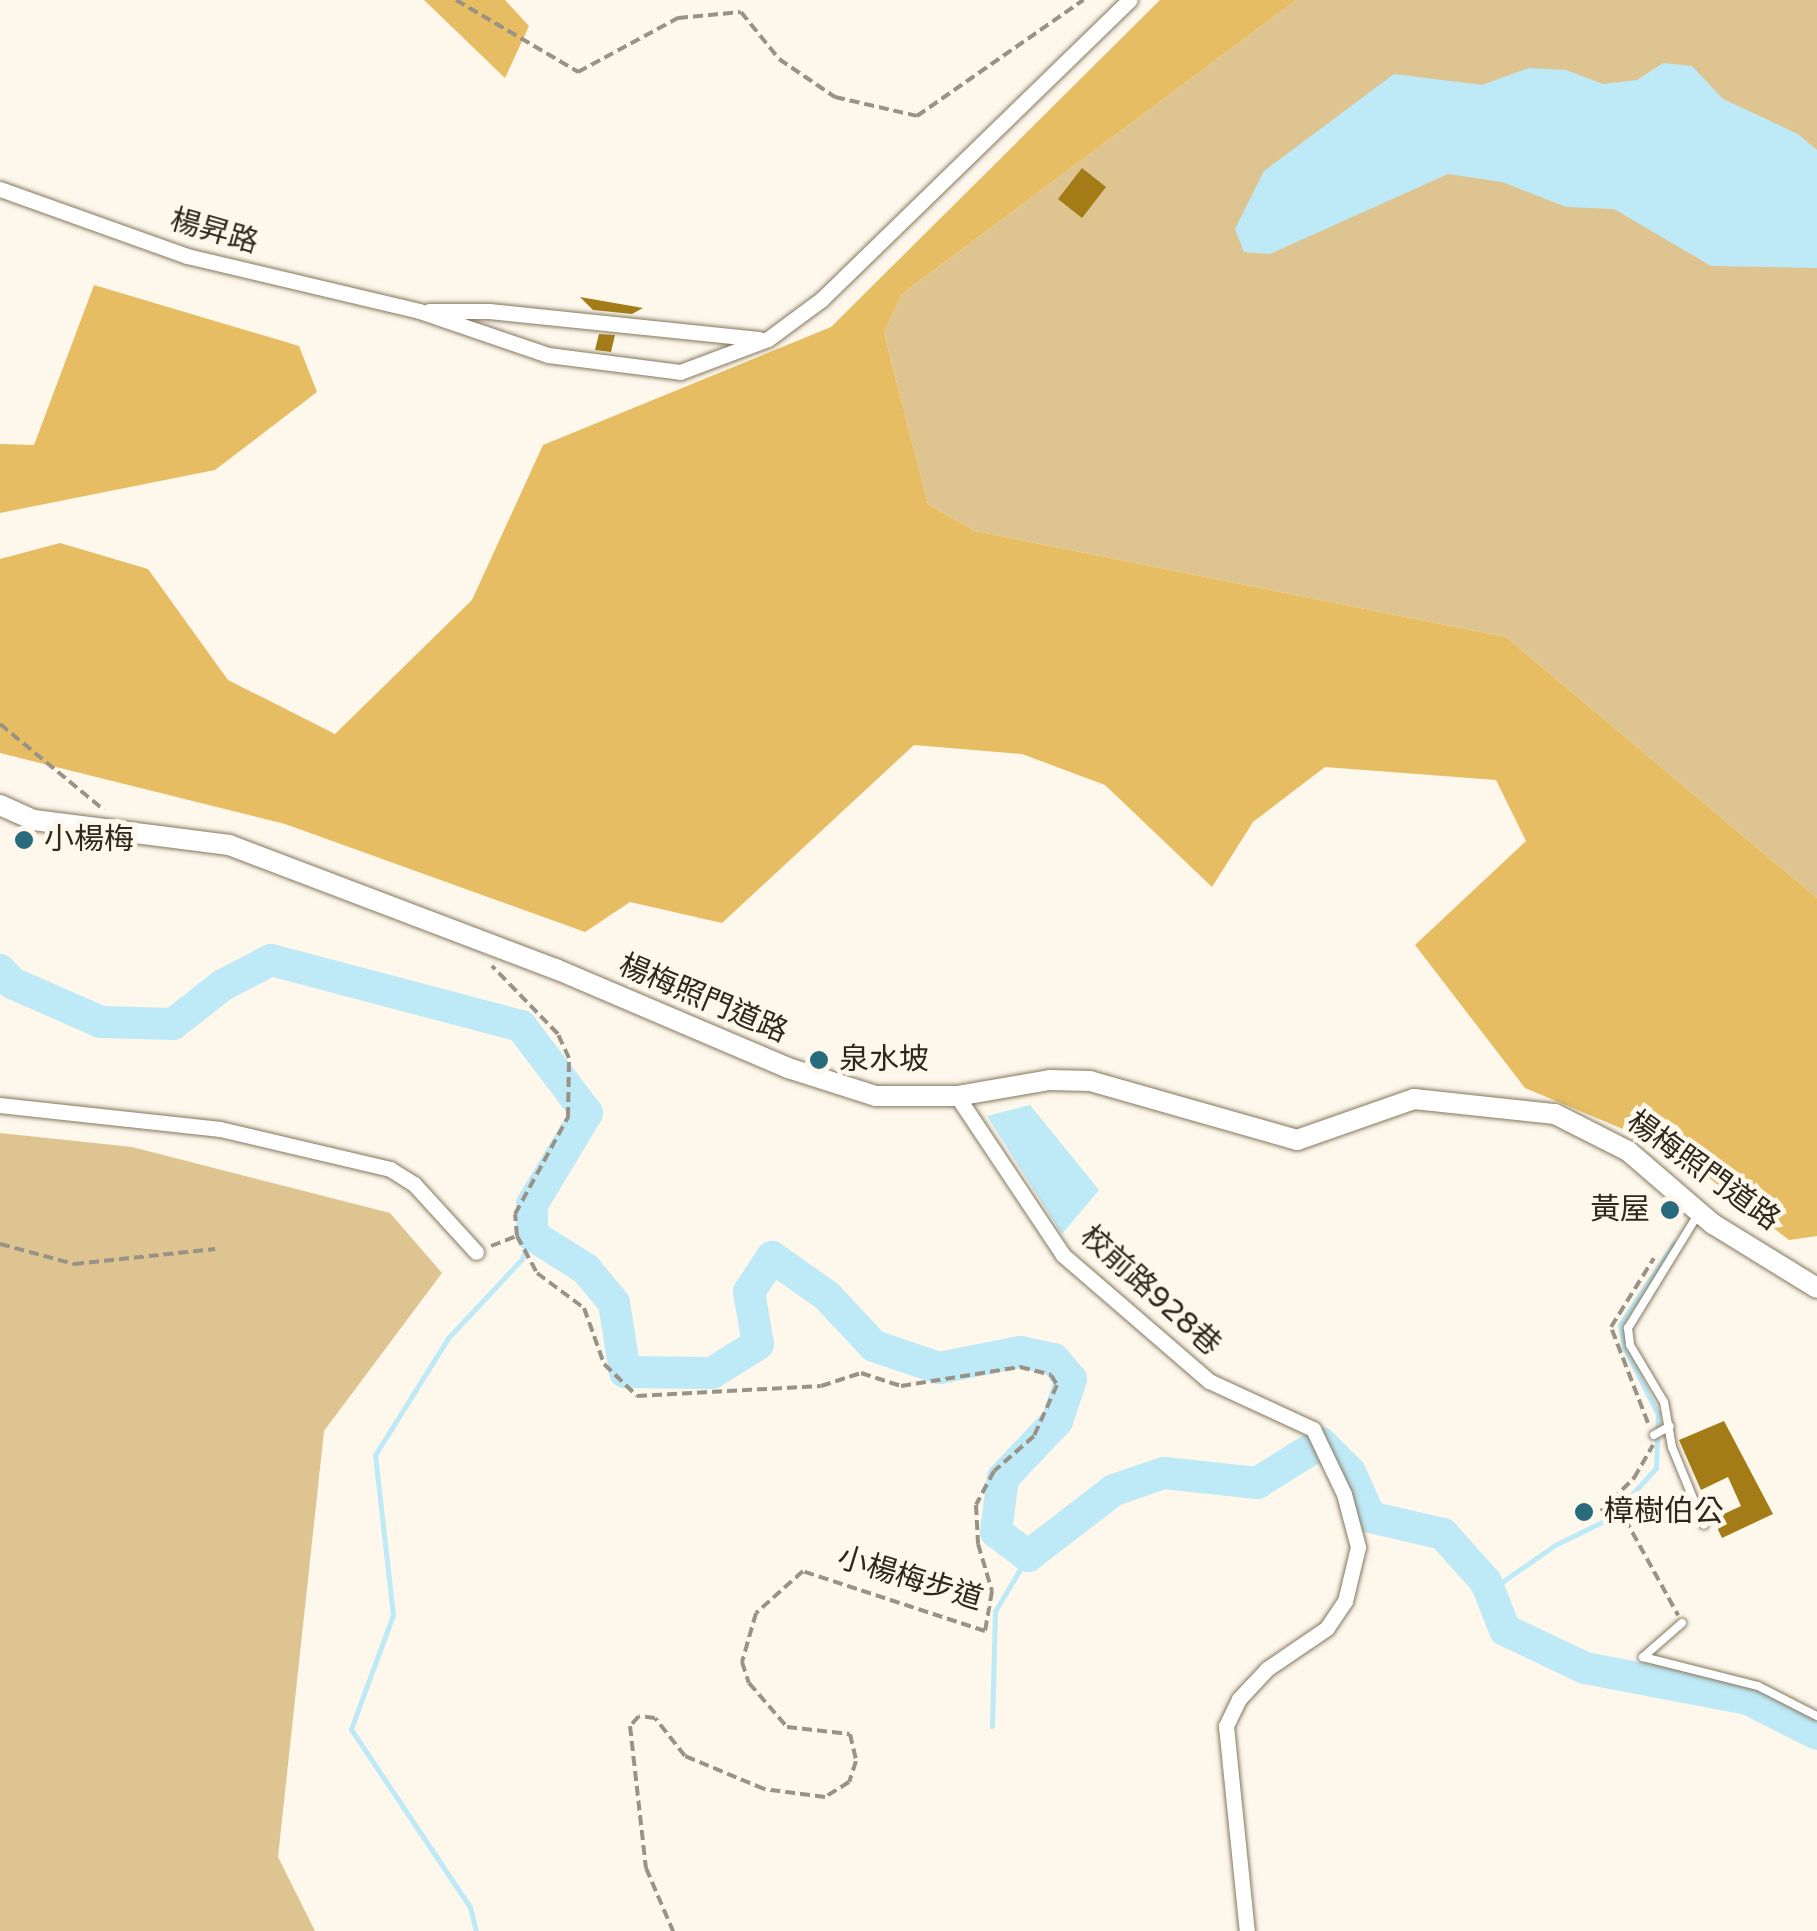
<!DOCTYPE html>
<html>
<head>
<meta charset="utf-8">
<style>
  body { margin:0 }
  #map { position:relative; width:1817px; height:1931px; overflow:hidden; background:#fdf7ec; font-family:"Varela Round","Noto Sans TC",sans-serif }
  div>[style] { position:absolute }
  .green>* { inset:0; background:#dec490 }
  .forest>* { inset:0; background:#e6bd63 }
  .water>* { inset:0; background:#bee9f6 }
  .stream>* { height:5px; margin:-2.5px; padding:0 2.5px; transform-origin:2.5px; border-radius:2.5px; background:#bee9f6 }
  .river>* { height:32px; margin:-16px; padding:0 16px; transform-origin:16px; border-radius:16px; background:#bee9f6 }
  .building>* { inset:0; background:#a37c17 }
  .path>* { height:4px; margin-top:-2px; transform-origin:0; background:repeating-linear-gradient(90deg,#989287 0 10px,transparent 0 15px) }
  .roads { filter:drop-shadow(0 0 2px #84775d) drop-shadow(0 0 2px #84775d) }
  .service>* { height:8px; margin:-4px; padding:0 4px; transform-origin:4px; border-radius:4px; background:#fff }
  .minor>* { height:15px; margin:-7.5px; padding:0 7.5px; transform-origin:7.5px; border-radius:7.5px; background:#fff }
  .tertiary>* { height:20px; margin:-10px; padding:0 10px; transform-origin:10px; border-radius:10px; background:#fff }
  .dots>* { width:28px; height:28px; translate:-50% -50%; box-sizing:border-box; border:5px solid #fdf7ec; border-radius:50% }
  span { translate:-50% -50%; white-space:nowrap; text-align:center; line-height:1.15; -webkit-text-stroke:9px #fdf7ec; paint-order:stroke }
  .street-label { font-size:30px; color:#2d271c }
  .poi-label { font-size:30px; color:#2d271c }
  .left { translate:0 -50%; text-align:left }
  .right { translate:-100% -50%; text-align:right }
</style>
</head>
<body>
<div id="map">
  <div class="green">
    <i style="clip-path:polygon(1296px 0,1817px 0,1817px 898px,1506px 637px,975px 531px,928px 504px,884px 333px,902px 294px)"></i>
    <i style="clip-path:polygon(0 1133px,132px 1147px,390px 1213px,442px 1273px,324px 1431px,278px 1857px,315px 1931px,0 1931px)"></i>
  </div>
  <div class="forest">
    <i style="clip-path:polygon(424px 0,505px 0,529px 26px,505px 78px)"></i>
    <i style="clip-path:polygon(1160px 0,1296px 0,902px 294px,884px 333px,928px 504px,975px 531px,1506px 637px,1817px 898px,1817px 1236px,1789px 1240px,1673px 1150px,1525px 1088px,1415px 945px,1526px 841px,1496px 780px,1325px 767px,1253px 822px,1212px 887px,1105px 785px,1022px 754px,914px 745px,722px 923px,630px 902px,585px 932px,285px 824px,0 753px,0 559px,60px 543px,148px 569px,228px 680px,335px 734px,472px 600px,543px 445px,831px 327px)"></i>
    <i style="clip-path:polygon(94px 285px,299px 346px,317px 392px,215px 470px,0 513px,0 444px,34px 445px)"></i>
  </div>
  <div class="water">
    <i style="clip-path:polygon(1663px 63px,1692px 66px,1723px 99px,1798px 134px,1817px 150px,1817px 268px,1711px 266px,1614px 209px,1566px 207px,1502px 182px,1448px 174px,1270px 254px,1244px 252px,1235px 229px,1264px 171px,1394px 74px,1482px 85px,1529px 68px,1566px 70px,1603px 84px,1637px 80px)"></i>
    <i style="clip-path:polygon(1030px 1105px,1099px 1190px,1062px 1234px,987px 1116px)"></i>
  </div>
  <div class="stream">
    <i style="left:1489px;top:1591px;width:80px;rotate:-34.9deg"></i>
    <i style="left:1555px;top:1545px;width:61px;rotate:-26.1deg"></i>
    <i style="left:1610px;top:1518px;width:68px;rotate:-47.4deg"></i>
    <i style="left:1656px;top:1468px;width:54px;rotate:-87.9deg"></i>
    <i style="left:1658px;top:1414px;width:75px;rotate:-116.9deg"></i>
    <i style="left:1624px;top:1347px;width:22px;rotate:-100deg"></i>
    <i style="left:1620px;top:1325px;width:98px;rotate:-56.6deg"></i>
    <i style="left:992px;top:1726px;width:115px;rotate:-88.5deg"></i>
    <i style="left:995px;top:1611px;width:64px;rotate:-59deg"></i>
    <i style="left:476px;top:1931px;width:25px;rotate:-104deg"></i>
    <i style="left:470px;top:1907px;width:214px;rotate:-123.8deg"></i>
    <i style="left:351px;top:1729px;width:121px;rotate:-69.8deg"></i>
    <i style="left:393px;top:1615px;width:161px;rotate:-96.4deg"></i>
    <i style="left:375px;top:1455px;width:138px;rotate:-58deg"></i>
    <i style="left:448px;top:1338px;width:108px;rotate:-46.9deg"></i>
    <i style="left:522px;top:1259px;width:26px;rotate:-67deg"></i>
  </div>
  <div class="river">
    <i style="left:0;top:970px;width:18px;rotate:47deg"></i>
    <i style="left:12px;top:983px;width:97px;rotate:23.7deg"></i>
    <i style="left:101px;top:1022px;width:72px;rotate:1.6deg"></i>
    <i style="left:173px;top:1024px;width:63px;rotate:-38deg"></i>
    <i style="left:223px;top:985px;width:54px;rotate:-27.5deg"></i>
    <i style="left:271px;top:960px;width:259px;rotate:14.8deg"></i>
    <i style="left:521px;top:1026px;width:109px;rotate:52.8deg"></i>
    <i style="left:587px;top:1113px;width:106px;rotate:121.1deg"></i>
    <i style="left:532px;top:1204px;width:31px;rotate:90deg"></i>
    <i style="left:532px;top:1235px;width:64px;rotate:32.2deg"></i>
    <i style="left:586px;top:1269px;width:44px;rotate:50.5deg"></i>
    <i style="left:614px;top:1303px;width:70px;rotate:80.9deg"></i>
    <i style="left:625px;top:1372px;width:87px;rotate:0.7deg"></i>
    <i style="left:712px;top:1373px;width:54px;rotate:-32.2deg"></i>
    <i style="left:758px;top:1344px;width:53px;rotate:-99.8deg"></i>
    <i style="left:749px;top:1292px;width:42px;rotate:-56.7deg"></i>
    <i style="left:772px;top:1257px;width:67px;rotate:35.3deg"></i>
    <i style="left:827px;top:1296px;width:69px;rotate:46.8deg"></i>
    <i style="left:874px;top:1346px;width:69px;rotate:18.7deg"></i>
    <i style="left:939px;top:1368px;width:83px;rotate:-11.2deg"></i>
    <i style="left:1020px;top:1352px;width:35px;rotate:12deg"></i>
    <i style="left:1054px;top:1359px;width:26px;rotate:50deg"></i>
    <i style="left:1071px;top:1379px;width:44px;rotate:108.4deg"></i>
    <i style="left:1057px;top:1421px;width:79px;rotate:133.5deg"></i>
    <i style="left:1003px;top:1478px;width:54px;rotate:97.4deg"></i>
    <i style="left:996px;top:1532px;width:40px;rotate:37deg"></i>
    <i style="left:1028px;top:1556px;width:108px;rotate:-37.5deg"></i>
    <i style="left:1114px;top:1490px;width:53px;rotate:-18.8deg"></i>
    <i style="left:1164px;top:1473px;width:94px;rotate:6.1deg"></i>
    <i style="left:1257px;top:1483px;width:75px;rotate:-32deg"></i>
    <i style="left:1321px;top:1443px;width:41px;rotate:45deg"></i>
    <i style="left:1350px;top:1472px;width:49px;rotate:66deg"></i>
    <i style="left:1370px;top:1517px;width:75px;rotate:13.1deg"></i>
    <i style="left:1443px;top:1534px;width:64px;rotate:48.1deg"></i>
    <i style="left:1486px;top:1582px;width:52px;rotate:68.4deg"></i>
    <i style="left:1505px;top:1630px;width:89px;rotate:25.4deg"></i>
    <i style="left:1585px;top:1668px;width:166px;rotate:10.8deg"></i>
    <i style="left:1748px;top:1699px;width:77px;rotate:26.9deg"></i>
  </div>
  <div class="building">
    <i style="clip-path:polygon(1082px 168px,1106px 187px,1082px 218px,1058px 199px)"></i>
    <i style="clip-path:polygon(580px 297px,643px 308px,632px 314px,593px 310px)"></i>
    <i style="clip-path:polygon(599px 334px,615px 335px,611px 352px,595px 350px)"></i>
    <i style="clip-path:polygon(1724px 1421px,1773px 1514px,1722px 1538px,1713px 1519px,1741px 1506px,1728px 1477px,1701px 1490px,1679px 1440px)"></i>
    <i style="clip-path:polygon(1585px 1501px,1595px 1514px,1584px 1523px,1573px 1510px)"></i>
  </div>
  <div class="path">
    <i style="left:456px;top:0;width:142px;rotate:30.5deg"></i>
    <i style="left:578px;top:72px;width:114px;rotate:-28.4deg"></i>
    <i style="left:678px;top:18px;width:63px;rotate:-5.4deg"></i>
    <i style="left:741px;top:12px;width:60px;rotate:51deg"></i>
    <i style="left:779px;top:59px;width:68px;rotate:34.2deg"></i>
    <i style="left:835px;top:97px;width:84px;rotate:13deg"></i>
    <i style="left:917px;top:116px;width:203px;rotate:-34.9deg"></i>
    <i style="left:0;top:724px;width:135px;rotate:39.6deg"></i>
    <i style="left:517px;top:1236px;width:42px;rotate:61.6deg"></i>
    <i style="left:537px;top:1273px;width:59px;rotate:36.7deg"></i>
    <i style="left:584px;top:1308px;width:59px;rotate:70.3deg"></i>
    <i style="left:604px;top:1364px;width:46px;rotate:44.1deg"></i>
    <i style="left:637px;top:1396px;width:184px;rotate:-3.1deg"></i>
    <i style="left:821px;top:1386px;width:42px;rotate:-18deg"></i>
    <i style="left:861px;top:1373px;width:42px;rotate:18deg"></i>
    <i style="left:901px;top:1386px;width:121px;rotate:-9.1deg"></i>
    <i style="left:1020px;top:1367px;width:32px;rotate:14deg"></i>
    <i style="left:1051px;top:1375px;width:12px;rotate:59deg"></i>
    <i style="left:1057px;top:1385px;width:56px;rotate:114.3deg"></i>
    <i style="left:1034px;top:1436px;width:53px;rotate:138.8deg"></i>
    <i style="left:994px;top:1471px;width:38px;rotate:118deg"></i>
    <i style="left:976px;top:1505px;width:39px;rotate:87deg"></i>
    <i style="left:978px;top:1544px;width:49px;rotate:73.4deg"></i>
    <i style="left:992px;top:1591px;width:41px;rotate:99.9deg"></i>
    <i style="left:985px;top:1631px;width:192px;rotate:-161.8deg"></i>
    <i style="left:803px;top:1571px;width:63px;rotate:138.2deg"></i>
    <i style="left:756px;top:1613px;width:51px;rotate:105.9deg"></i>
    <i style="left:742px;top:1662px;width:22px;rotate:72deg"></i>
    <i style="left:749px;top:1683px;width:58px;rotate:49.2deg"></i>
    <i style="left:787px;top:1727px;width:63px;rotate:6.3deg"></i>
    <i style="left:850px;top:1734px;width:28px;rotate:77deg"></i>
    <i style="left:856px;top:1761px;width:22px;rotate:108deg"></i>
    <i style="left:849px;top:1782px;width:28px;rotate:148deg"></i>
    <i style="left:825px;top:1797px;width:62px;rotate:-172.5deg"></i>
    <i style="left:764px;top:1789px;width:86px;rotate:-157.3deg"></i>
    <i style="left:685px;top:1756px;width:48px;rotate:-128.3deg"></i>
    <i style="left:655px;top:1718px;width:16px;rotate:-173deg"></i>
    <i style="left:639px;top:1716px;width:13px;rotate:132deg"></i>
    <i style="left:630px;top:1726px;width:143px;rotate:83.6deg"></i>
    <i style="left:646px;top:1868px;width:69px;rotate:66.8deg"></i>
    <i style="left:0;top:1244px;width:77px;rotate:15.1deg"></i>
    <i style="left:74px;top:1264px;width:142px;rotate:-6.1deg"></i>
    <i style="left:491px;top:1246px;width:28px;rotate:-21deg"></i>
    <i style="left:517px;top:1236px;width:22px;rotate:-95deg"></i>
    <i style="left:515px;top:1214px;width:111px;rotate:-61.3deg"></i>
    <i style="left:568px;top:1117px;width:59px;rotate:-89deg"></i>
    <i style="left:569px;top:1058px;width:26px;rotate:-115deg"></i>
    <i style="left:558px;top:1034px;width:95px;rotate:-134.1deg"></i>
    <i style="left:1648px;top:1423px;width:103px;rotate:-111.1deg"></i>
    <i style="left:1611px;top:1327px;width:81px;rotate:-58.1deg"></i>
    <i style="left:1608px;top:1507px;width:21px;rotate:35deg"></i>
    <i style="left:1625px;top:1519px;width:110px;rotate:61.1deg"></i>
    <i style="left:1601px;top:1511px;width:47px;rotate:-45deg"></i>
    <i style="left:1634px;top:1478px;width:38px;rotate:-60deg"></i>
  </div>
  <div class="roads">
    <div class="service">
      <i style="left:1697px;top:1216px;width:132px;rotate:121.6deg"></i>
      <i style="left:1628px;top:1328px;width:17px;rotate:83deg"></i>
      <i style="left:1630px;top:1345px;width:66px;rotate:59.2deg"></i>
      <i style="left:1664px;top:1402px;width:46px;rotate:79.9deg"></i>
      <i style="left:1672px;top:1447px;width:84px;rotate:67.7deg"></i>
      <i style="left:1654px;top:1435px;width:18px;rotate:-29deg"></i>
      <i style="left:1682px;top:1623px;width:52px;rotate:138.9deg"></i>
      <i style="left:1643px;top:1657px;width:119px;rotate:14.2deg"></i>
      <i style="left:1758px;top:1686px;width:66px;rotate:27deg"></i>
    </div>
    <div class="minor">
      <i style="left:0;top:189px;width:199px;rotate:19.7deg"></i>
      <i style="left:187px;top:256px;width:238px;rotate:13.3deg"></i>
      <i style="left:419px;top:311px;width:136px;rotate:18.8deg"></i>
      <i style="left:548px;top:355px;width:133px;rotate:7.3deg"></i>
      <i style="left:680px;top:372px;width:94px;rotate:-20.6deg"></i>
      <i style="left:768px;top:339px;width:67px;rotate:-36.5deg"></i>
      <i style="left:822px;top:299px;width:429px;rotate:-44.2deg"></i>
      <i style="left:429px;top:311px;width:60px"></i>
      <i style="left:489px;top:311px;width:271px;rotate:5.9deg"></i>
      <i style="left:957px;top:1096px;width:191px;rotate:56.3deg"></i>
      <i style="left:1063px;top:1255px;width:193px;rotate:40.8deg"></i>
      <i style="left:1209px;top:1381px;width:115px;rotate:24.8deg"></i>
      <i style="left:1313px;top:1429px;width:72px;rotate:64.5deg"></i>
      <i style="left:1344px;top:1494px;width:55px;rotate:75.2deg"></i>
      <i style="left:1358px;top:1547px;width:56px;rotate:103.5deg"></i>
      <i style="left:1345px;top:1601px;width:32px;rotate:124deg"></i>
      <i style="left:1327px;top:1628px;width:73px;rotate:145.7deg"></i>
      <i style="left:1267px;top:1669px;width:41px;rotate:133deg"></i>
      <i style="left:1239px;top:1699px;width:30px;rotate:116deg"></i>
      <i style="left:1226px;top:1726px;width:206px;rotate:84.2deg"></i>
      <i style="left:0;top:1105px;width:221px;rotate:6.2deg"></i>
      <i style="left:220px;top:1129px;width:175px;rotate:13.2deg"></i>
      <i style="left:390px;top:1169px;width:28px;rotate:32deg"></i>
      <i style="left:414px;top:1184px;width:92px;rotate:47.6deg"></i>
    </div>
    <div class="tertiary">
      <i style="left:0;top:805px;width:37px;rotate:24deg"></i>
      <i style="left:34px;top:820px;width:197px;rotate:7.3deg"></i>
      <i style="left:229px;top:845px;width:350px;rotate:20.8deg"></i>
      <i style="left:556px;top:969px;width:252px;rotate:23.1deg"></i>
      <i style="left:788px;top:1068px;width:92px;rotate:17.7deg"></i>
      <i style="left:876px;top:1096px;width:81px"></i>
      <i style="left:957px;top:1096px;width:94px;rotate:-9.8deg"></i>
      <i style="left:1050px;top:1080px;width:40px;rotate:1.4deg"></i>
      <i style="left:1090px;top:1081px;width:215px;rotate:15.9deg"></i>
      <i style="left:1297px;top:1140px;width:124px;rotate:-19.3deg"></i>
      <i style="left:1414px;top:1099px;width:142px;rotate:6.1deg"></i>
      <i style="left:1555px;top:1114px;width:82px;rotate:26.9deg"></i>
      <i style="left:1628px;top:1151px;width:112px;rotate:40.7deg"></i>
      <i style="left:1713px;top:1224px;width:122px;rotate:31.6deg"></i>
    </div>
  </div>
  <div class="dots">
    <i style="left:24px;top:840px;background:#276b7c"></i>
    <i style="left:819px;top:1060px;background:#276b7c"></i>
    <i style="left:1670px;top:1210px;background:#276b7c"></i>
    <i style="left:1584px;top:1512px;background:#276b7c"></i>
  </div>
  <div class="street-label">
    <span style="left:214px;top:232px;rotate:16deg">楊昇路</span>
    <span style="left:703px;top:999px;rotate:23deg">楊梅照門道路</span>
    <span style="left:1703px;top:1171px;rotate:36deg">楊梅照門道路</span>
    <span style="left:1150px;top:1291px;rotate:42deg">校前路928巷</span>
    <span style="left:910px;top:1579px;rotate:17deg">小楊梅步道</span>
  </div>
  <div class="poi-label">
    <span class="left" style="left:44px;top:840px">小楊梅</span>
    <span class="left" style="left:839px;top:1060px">泉水坡</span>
    <span class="right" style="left:1650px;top:1210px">黃屋</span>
    <span class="left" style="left:1604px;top:1512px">樟樹伯公</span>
  </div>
</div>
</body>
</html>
